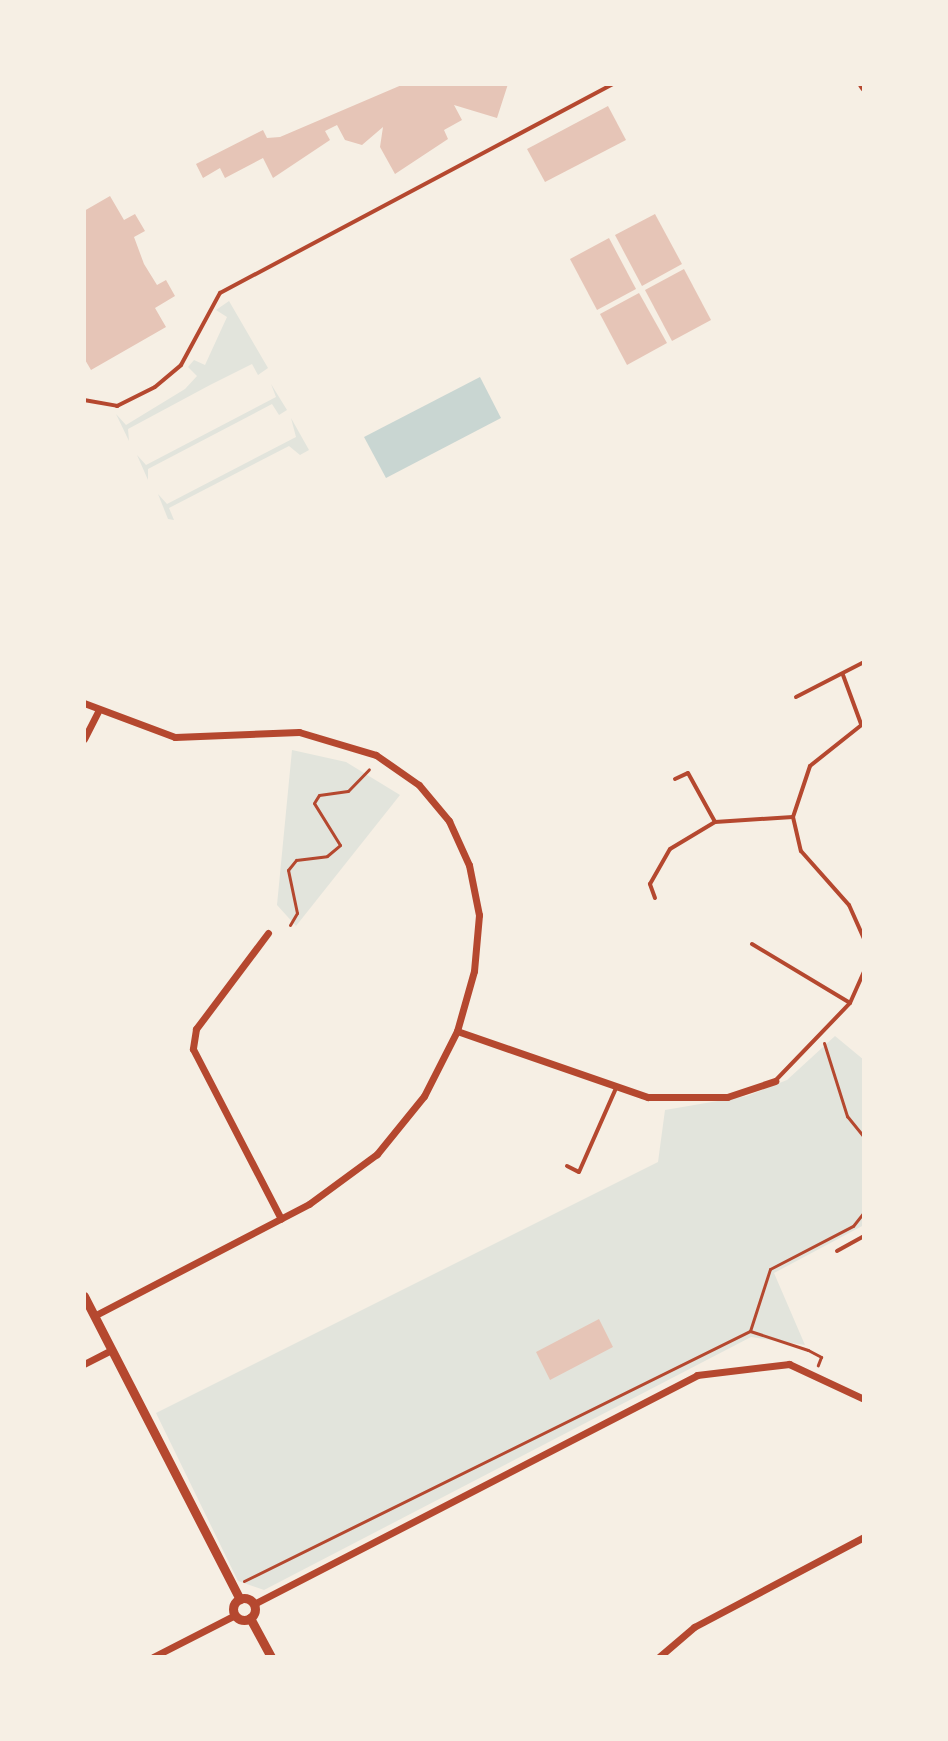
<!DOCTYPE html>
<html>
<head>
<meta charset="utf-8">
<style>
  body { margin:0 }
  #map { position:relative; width:948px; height:1741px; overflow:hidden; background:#f6efe4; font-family:"Nunito Sans",sans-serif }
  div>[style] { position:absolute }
  .green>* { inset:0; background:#e2e4dc }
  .water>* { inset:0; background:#c9d6d2 }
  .building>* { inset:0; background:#e6c5b7 }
  .path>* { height:3px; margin:-1.5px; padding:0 1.5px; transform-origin:1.5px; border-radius:1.5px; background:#b5482f }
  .service>* { height:4px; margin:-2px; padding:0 2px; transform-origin:2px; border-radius:2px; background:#b5482f }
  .minor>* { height:7px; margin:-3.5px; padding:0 3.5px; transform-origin:3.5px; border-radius:3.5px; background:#b5482f }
  .tertiary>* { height:9px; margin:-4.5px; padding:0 4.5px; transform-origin:4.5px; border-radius:4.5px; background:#b5482f }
  .tertiary>.ring { margin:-4.5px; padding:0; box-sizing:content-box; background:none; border:9px solid #b5482f; border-radius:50% }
  span { translate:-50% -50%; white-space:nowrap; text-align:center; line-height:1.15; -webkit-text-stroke:8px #f6efe4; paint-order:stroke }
  .frame { position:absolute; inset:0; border:86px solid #f6efe4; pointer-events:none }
</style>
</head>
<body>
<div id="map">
  <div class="green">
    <i style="clip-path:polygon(229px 301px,268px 368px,258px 375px,252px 364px,210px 385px,128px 429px,129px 441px,116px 414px,126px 425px,185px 389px,197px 376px,188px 367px,194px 360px,205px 365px,227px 317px,216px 310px)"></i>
    <i style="clip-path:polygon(271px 384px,287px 410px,279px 415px,272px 404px,148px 469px,148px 480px,137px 455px,146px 465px,276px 397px)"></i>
    <i style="clip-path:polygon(291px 418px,309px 450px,300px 455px,289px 446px,169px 508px,174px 520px,168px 519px,158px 494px,167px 504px,296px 437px)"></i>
    <i style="clip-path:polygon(292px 750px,346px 762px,400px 795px,296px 926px,277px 905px)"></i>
    <i style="clip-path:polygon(835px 1036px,864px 1060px,864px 1225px,774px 1273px,805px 1345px,751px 1337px,264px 1590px,238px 1581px,156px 1413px,658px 1162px,665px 1110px,747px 1096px,787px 1080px)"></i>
  </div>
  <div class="water">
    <i style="clip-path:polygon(480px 377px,501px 418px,386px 478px,364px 437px)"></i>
  </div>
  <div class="building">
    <i style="clip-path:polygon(404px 84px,508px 84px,497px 118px,454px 105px,462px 120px,444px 130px,448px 139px,395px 174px,380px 147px,383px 127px,362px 145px,345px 140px,337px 125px,325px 131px,330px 140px,273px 178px,263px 158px,225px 178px,220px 168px,203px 178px,196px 164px,263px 130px,267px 138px,280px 137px)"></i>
    <i style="clip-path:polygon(608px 106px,626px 140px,545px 182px,527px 149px)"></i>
    <i style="clip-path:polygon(110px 196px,124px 220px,135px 214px,145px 231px,134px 237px,144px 264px,157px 285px,166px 280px,175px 296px,155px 308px,166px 327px,91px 370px,84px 358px,84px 211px)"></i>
    <i style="clip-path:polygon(655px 214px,682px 264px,642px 286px,615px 235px)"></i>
    <i style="clip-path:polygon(609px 238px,636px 289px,597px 310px,570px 259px)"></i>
    <i style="clip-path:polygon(684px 269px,711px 320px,672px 341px,645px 290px)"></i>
    <i style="clip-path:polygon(639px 293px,667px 343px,627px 365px,600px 314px)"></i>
    <i style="clip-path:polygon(599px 1319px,613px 1347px,550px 1380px,536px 1352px)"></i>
  </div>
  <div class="path">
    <i style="left:290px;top:925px;width:14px;rotate:-60deg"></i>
    <i style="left:297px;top:913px;width:44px;rotate:-101.8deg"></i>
    <i style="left:288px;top:870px;width:13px;rotate:-51deg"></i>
    <i style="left:296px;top:860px;width:31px;rotate:-7deg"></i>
    <i style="left:327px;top:856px;width:17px;rotate:-40deg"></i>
    <i style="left:340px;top:845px;width:49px;rotate:-121.8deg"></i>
    <i style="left:314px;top:803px;width:9px;rotate:-58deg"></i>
    <i style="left:319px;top:795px;width:29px;rotate:-8deg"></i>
    <i style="left:348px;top:791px;width:30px;rotate:-46deg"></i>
    <i style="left:824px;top:1043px;width:77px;rotate:72.5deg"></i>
    <i style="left:847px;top:1116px;width:27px;rotate:51deg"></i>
    <i style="left:750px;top:1331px;width:61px;rotate:18.1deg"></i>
    <i style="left:808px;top:1350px;width:15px;rotate:28deg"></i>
    <i style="left:821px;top:1357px;width:9px;rotate:111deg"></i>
    <i style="left:244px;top:1581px;width:564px;rotate:-26.29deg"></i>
    <i style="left:750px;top:1331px;width:65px;rotate:-72.1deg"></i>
    <i style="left:770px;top:1269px;width:93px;rotate:-27.4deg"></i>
    <i style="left:853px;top:1226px;width:18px;rotate:-52deg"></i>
  </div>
  <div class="service">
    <i style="left:84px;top:400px;width:34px;rotate:10deg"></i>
    <i style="left:117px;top:406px;width:42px;rotate:-26.6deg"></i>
    <i style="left:155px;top:387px;width:34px;rotate:-40deg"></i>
    <i style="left:181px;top:365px;width:82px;rotate:-61.6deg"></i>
    <i style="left:220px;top:293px;width:445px;rotate:-28deg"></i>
    <i style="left:843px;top:675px;width:52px;rotate:69.8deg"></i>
    <i style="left:796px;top:697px;width:76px;rotate:-27.2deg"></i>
    <i style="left:864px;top:723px;width:69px;rotate:141.5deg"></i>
    <i style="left:810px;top:766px;width:54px;rotate:108.4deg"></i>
    <i style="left:793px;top:817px;width:35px;rotate:77deg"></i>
    <i style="left:801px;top:851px;width:72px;rotate:48.4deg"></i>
    <i style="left:849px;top:905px;width:36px;rotate:66deg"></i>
    <i style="left:675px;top:779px;width:14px;rotate:-25deg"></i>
    <i style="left:688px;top:773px;width:56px;rotate:61.1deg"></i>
    <i style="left:715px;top:822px;width:78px;rotate:-3.7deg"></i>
    <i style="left:655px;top:898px;width:15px;rotate:-110deg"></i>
    <i style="left:650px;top:884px;width:40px;rotate:-60.3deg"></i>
    <i style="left:670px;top:849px;width:52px;rotate:-31deg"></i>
    <i style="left:752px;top:944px;width:114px;rotate:31deg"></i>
    <i style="left:775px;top:1081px;width:108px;rotate:-46.1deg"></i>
    <i style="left:850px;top:1003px;width:34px;rotate:-66deg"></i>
    <i style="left:864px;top:972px;width:25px;rotate:-90deg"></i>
    <i style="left:567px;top:1166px;width:13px;rotate:27deg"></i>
    <i style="left:579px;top:1172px;width:92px;rotate:-66.2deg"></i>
    <i style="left:837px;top:1251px;width:31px;rotate:-29deg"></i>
  </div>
  <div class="minor">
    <i style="left:84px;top:703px;width:97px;rotate:20.5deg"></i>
    <i style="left:175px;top:737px;width:124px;rotate:-2.3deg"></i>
    <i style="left:299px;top:732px;width:80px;rotate:16.6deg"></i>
    <i style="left:376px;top:755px;width:52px;rotate:34.9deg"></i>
    <i style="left:419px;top:785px;width:47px;rotate:50.2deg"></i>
    <i style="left:449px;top:821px;width:48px;rotate:65.6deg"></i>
    <i style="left:469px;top:865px;width:51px;rotate:78.7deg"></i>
    <i style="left:479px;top:915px;width:56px;rotate:95.1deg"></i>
    <i style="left:474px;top:971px;width:62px;rotate:105.8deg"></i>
    <i style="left:457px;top:1031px;width:73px;rotate:116.9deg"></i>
    <i style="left:424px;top:1096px;width:75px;rotate:129deg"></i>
    <i style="left:377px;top:1154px;width:84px;rotate:143.7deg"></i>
    <i style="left:309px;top:1204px;width:242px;rotate:152.5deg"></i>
    <i style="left:84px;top:739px;width:30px;rotate:-63deg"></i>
    <i style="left:268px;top:933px;width:120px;rotate:126.9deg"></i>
    <i style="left:196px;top:1029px;width:20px;rotate:99deg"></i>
    <i style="left:193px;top:1049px;width:191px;rotate:62.6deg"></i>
    <i style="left:457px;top:1031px;width:202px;rotate:19.1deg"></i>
    <i style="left:648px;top:1097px;width:79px"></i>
    <i style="left:727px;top:1097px;width:51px;rotate:-18.4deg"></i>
    <i style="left:84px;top:1364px;width:31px;rotate:-27deg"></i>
    <i style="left:254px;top:1604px;width:499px;rotate:-27.3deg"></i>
    <i style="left:697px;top:1375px;width:93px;rotate:-6.8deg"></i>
    <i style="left:789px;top:1364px;width:83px;rotate:25deg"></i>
    <i style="left:153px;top:1657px;width:92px;rotate:-27.1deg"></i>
    <i style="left:659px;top:1657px;width:46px;rotate:-40.6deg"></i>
    <i style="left:694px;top:1627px;width:192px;rotate:-27.9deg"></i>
  </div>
  <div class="tertiary">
    <i style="left:862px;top:84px;width:4px;rotate:56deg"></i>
    <i style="left:84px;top:1296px;width:341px;rotate:62.8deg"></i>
    <i class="ring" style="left:233px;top:1598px;width:13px;height:13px"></i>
    <i style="left:250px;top:1618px;width:44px;rotate:61.7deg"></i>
  </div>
  <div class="frame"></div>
</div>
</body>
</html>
